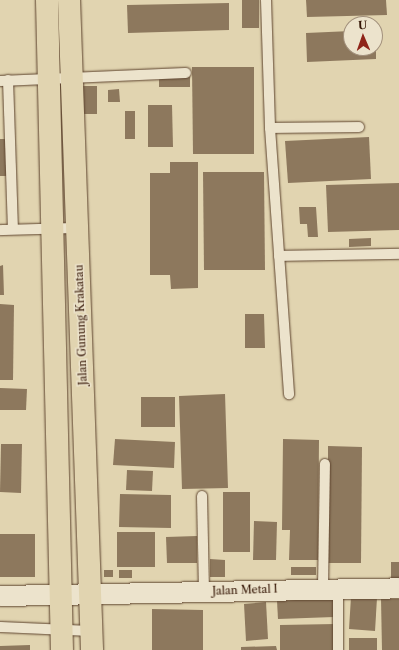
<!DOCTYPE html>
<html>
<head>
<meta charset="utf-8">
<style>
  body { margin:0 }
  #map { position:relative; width:399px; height:650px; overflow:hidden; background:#e1d4b0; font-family:"Libre Caslon Text",serif }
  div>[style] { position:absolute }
  .building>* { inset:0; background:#8d785d }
  .roads { filter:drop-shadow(0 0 1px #5e442e) drop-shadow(0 0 1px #5e442e) }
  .service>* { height:10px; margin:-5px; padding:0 5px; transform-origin:5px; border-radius:5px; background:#ece3cc }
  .minor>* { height:20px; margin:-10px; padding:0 10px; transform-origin:10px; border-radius:10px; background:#ece3cc }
  .trunk>* { height:22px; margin:-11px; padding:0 11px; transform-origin:11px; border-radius:11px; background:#e1d4b0 }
  span { translate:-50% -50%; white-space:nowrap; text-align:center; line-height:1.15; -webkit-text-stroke:3px #ece3cc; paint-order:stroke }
  .street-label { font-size:11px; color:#331403 }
  .north { position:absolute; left:343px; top:16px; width:40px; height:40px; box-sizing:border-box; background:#ece3cc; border:1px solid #a2907c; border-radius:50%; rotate:358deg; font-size:11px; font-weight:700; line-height:16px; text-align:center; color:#331403 }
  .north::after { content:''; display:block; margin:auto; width:14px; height:18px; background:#8f2418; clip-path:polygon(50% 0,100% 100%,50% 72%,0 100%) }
</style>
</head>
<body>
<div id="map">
  <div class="building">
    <i style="clip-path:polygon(242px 0,259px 0,259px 28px,242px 28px)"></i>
    <i style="clip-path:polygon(306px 0,386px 0,387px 15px,307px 17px)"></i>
    <i style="clip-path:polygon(229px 3px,229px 30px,128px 33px,127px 5px)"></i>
    <i style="clip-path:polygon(351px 31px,351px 48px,376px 48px,376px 59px,307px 62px,306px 33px)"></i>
    <i style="clip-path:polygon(192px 67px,254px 67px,254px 154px,193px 154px)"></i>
    <i style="clip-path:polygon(159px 75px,190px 75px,190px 87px,159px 87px)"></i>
    <i style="clip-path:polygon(83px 86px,97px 86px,97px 114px,83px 114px)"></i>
    <i style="clip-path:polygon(119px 89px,120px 102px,108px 102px,108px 90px)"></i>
    <i style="clip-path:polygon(148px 105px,172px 105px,173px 147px,148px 147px)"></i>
    <i style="clip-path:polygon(125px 111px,135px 111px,135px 139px,125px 139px)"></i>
    <i style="clip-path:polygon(369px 137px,371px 179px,288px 183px,285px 141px)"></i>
    <i style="clip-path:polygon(0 139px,8px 139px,8px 176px,0 176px)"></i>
    <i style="clip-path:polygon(170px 162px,198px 162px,198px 288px,171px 289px,170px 275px,150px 275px,150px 173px,170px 173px)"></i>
    <i style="clip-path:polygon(203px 172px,264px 172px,265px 270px,204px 270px)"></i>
    <i style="clip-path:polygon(399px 183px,399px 230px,328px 232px,326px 185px)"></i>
    <i style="clip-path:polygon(299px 207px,316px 207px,318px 237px,308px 237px,307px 224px,300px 224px)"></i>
    <i style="clip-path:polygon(371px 238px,371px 246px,349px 247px,349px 239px)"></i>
    <i style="clip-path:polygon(3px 265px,4px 295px,0 295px,0 266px)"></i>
    <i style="clip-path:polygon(0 304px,14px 305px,13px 380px,0 380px)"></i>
    <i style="clip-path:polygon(245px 314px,264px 314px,265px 348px,245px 348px)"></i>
    <i style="clip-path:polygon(0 388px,27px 389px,26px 410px,0 410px)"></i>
    <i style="clip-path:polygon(225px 394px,228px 488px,182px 489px,179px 396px)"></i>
    <i style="clip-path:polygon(141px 397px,175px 397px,175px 427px,141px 427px)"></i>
    <i style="clip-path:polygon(115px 439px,175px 442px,174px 468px,113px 465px)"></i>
    <i style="clip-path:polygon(283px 439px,319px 440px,318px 560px,289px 560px,290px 530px,282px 530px)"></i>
    <i style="clip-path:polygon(1px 444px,22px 444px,21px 493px,0 492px)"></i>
    <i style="clip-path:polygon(328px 446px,362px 447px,361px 563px,328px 563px)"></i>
    <i style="clip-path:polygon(127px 470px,153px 471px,152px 491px,126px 490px)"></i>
    <i style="clip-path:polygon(223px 492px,250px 492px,250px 552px,223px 552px)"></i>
    <i style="clip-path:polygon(120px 494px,171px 495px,171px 528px,119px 527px)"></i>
    <i style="clip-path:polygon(254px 521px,277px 522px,276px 560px,253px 560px)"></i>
    <i style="clip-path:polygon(117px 532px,155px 532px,155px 567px,117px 567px)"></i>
    <i style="clip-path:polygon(0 534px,35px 534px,35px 577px,0 577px)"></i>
    <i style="clip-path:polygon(197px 536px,197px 563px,167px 563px,166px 537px)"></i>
    <i style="clip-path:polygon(210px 559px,225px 560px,225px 577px,210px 577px)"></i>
    <i style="clip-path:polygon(391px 562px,399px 562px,399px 578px,391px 579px)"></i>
    <i style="clip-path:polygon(291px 567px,316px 567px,316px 575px,291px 575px)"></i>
    <i style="clip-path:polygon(104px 570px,113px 570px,113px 577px,104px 577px)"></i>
    <i style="clip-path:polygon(119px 570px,132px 570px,132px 578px,119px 578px)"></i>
    <i style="clip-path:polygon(351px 597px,377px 598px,375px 631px,349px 629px)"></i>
    <i style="clip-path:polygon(333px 598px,334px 617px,278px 619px,277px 601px)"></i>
    <i style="clip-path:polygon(381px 599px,399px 599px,399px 650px,382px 650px)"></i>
    <i style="clip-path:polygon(266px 602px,268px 639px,246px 641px,244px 604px)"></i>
    <i style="clip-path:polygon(152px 609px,203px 610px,203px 650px,152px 650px)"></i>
    <i style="clip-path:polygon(335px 624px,335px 650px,280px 650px,280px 625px)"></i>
    <i style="clip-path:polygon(349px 638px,377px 638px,377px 650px,349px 650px)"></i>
    <i style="clip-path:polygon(30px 645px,30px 650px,0 650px,0 646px)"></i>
    <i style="clip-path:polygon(276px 646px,277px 650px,241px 650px,241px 647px)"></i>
  </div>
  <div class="roads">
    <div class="service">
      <i style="left:266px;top:0;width:128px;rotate:88.2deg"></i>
      <i style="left:270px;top:128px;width:267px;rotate:85.9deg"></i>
      <i style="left:8px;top:80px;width:149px;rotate:88.1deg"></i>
      <i style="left:0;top:81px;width:186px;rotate:-2.5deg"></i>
      <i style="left:270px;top:128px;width:89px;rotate:-0.6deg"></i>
      <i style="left:0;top:230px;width:77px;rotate:-1.5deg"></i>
      <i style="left:279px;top:256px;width:120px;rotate:-1deg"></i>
      <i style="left:202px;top:496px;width:95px;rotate:88.8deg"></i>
      <i style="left:323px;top:588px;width:124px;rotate:-89.1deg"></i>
      <i style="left:338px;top:588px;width:62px;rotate:90deg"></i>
      <i style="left:0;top:627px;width:91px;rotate:2.5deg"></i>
    </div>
    <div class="minor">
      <i style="left:0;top:596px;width:399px;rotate:-1.1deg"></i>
    </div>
    <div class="trunk">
      <i style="left:47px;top:0;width:650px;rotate:88.68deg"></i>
      <i style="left:69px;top:0;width:650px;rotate:87.97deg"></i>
    </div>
  </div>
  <div class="street-label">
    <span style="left:81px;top:325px;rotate:-92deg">Jalan Gunung Krakatau</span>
    <span style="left:245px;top:590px;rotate:-2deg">Jalan Metal I</span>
  </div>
  <div class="north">U</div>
</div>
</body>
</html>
